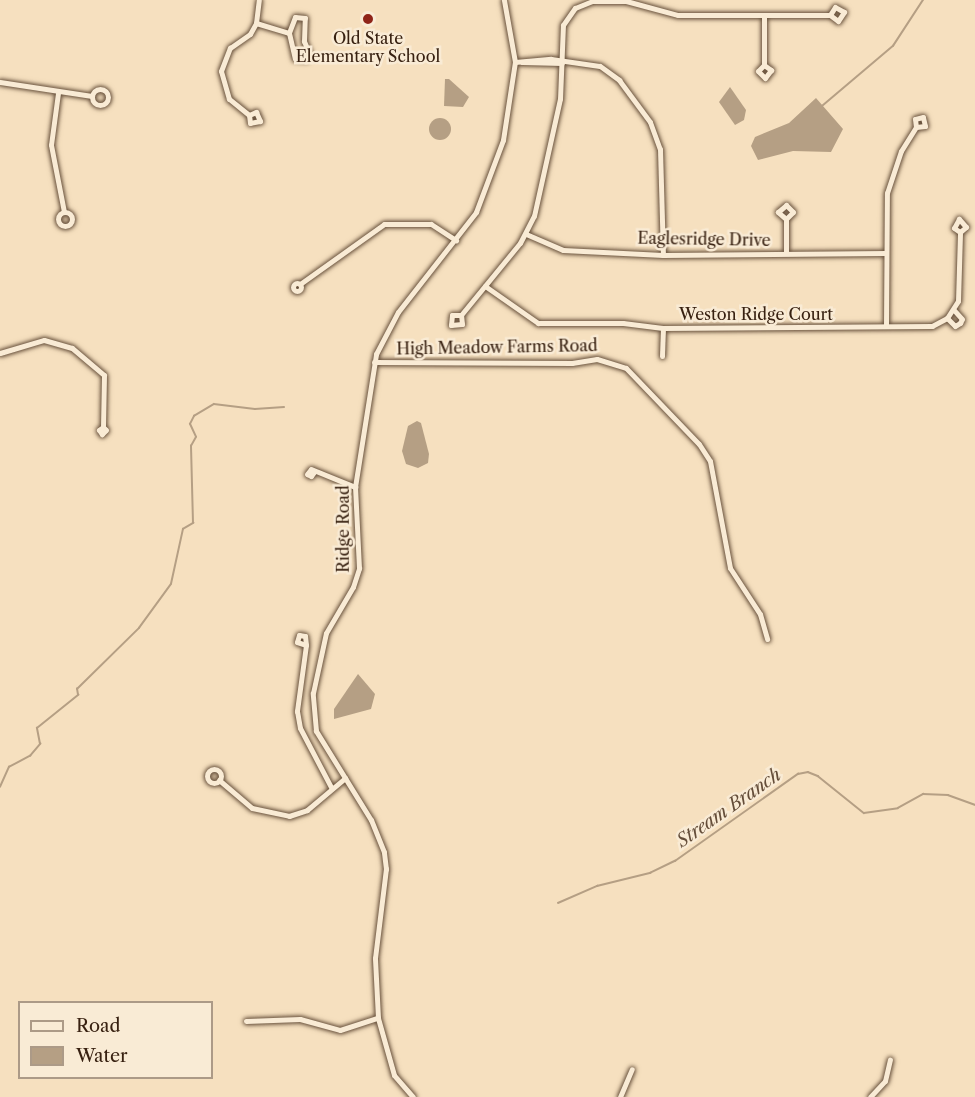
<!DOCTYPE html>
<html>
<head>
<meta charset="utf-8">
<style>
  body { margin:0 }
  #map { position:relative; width:975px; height:1097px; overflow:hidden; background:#f6e0bf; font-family:"Libre Caslon Text",serif }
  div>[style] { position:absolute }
  .water>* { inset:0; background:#b59f84 }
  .round { border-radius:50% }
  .stream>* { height:1.5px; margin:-0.75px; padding:0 0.75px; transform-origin:0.75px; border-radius:0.75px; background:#b59f84 }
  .roads { filter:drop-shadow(0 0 2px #68513c) drop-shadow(0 0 2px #68513c) }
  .minor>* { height:5px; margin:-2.5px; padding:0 2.5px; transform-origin:2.5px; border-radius:2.5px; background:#f9ebd5 }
  .minor>.ring { margin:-2.5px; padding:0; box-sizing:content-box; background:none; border:5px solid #f9ebd5; border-radius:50% }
  .dots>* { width:16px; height:16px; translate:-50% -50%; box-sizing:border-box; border:3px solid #f9ebd5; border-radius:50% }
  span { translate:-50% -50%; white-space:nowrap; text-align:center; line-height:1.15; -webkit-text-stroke:5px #f9ebd5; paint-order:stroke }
  .poi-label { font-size:16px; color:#382111 }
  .street-label { font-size:16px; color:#382111 }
  .water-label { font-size:18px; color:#644d39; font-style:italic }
  .legend { position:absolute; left:18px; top:1001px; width:195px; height:78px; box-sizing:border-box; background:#f9ebd5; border:2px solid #ac9a87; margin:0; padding:8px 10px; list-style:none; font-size:18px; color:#382111 }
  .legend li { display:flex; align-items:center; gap:12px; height:30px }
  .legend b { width:30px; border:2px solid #ac9a87 }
</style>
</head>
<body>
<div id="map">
  <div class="water">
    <i style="clip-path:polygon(445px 79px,449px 79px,469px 97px,463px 107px,444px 106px)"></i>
    <i style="clip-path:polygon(730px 87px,746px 110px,744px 120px,735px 125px,719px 102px)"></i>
    <i style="clip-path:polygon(816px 98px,843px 129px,831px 152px,793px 151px,758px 160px,751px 146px,755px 137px,789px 123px)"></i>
    <i class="round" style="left:429px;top:118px;width:22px;height:22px"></i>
    <i style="clip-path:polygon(417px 421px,421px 423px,429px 454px,428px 463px,418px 468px,406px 464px,402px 451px,408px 426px)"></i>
    <i style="clip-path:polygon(358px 674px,375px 694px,371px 709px,334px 719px,334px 709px)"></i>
  </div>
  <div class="stream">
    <i style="left:822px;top:106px;width:93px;rotate:-40.2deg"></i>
    <i style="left:893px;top:46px;width:55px;rotate:-56.9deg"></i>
    <i style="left:0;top:787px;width:22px;rotate:-66deg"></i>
    <i style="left:9px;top:767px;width:24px;rotate:-28deg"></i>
    <i style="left:30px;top:756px;width:16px;rotate:-50deg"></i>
    <i style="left:40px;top:744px;width:16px;rotate:-101deg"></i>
    <i style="left:37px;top:728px;width:53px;rotate:-38.8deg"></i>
    <i style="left:78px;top:695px;width:6px;rotate:-99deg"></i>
    <i style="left:77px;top:689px;width:87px;rotate:-44.5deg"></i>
    <i style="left:139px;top:628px;width:54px;rotate:-54deg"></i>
    <i style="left:171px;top:584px;width:56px;rotate:-77.7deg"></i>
    <i style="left:183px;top:529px;width:12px;rotate:-31deg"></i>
    <i style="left:193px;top:523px;width:77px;rotate:-91.5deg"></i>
    <i style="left:191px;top:446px;width:10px;rotate:-61deg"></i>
    <i style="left:196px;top:437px;width:14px;rotate:-115deg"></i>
    <i style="left:190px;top:424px;width:9px;rotate:-63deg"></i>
    <i style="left:194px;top:416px;width:23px;rotate:-31deg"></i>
    <i style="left:214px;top:404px;width:41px;rotate:7deg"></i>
    <i style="left:255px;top:409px;width:29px;rotate:-4deg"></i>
    <i style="left:558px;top:903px;width:43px;rotate:-23.6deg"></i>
    <i style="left:597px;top:886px;width:55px;rotate:-13.8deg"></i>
    <i style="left:650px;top:873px;width:28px;rotate:-26deg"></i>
    <i style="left:675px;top:861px;width:151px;rotate:-35.3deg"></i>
    <i style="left:798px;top:774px;width:10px;rotate:-11deg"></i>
    <i style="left:808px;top:772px;width:11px;rotate:22deg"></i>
    <i style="left:818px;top:776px;width:59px;rotate:38.8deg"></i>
    <i style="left:864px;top:813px;width:34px;rotate:-8deg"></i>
    <i style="left:898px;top:808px;width:29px;rotate:-29deg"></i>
    <i style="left:923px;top:794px;width:25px;rotate:2deg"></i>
    <i style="left:948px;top:795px;width:29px;rotate:20deg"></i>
  </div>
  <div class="roads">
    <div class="minor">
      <i style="left:256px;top:23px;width:34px;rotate:17deg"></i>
      <i style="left:289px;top:33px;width:26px;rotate:77deg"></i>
      <i style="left:295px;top:58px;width:11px;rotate:5deg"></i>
      <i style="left:306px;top:59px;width:7px;rotate:-63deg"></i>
      <i style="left:309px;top:53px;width:13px;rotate:-113deg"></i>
      <i style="left:304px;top:41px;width:23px;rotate:-88deg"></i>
      <i style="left:305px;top:18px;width:10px;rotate:-174deg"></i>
      <i style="left:295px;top:17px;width:17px;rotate:111deg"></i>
      <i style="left:515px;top:62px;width:36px;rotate:-5deg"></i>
      <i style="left:551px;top:59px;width:49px;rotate:8.1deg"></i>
      <i style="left:600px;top:66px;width:24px;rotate:36deg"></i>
      <i style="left:619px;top:80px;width:52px;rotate:53.6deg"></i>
      <i style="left:650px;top:122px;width:29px;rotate:70deg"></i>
      <i style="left:660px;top:149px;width:106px;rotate:88.4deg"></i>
      <i style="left:522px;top:62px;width:40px;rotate:1.4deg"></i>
      <i style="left:764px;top:65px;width:9px;rotate:36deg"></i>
      <i style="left:771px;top:70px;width:10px;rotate:127deg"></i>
      <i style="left:765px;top:78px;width:10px;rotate:-135deg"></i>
      <i style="left:758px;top:71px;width:8px;rotate:-45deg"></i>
      <i style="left:764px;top:65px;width:50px;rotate:-90deg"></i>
      <i style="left:0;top:82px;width:93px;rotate:8.7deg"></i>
      <i class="ring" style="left:92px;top:89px;width:11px;height:11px"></i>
      <i style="left:58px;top:93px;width:52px;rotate:97.7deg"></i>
      <i style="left:51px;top:145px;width:68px;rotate:79deg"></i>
      <i style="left:249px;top:115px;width:8px;rotate:-23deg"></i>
      <i style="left:256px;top:112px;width:10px;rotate:66deg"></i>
      <i style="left:260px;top:121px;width:10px;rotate:169deg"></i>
      <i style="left:250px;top:123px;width:8px;rotate:-97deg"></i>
      <i style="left:249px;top:115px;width:26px;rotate:-141deg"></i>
      <i style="left:229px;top:99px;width:29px;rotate:-106deg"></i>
      <i style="left:221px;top:71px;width:25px;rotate:-69deg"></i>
      <i style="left:230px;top:48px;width:24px;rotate:-35deg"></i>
      <i style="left:250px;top:34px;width:13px;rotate:-61deg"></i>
      <i style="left:256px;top:23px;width:23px;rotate:-83deg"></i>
      <i class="ring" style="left:58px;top:212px;width:9px;height:9px"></i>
      <i style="left:786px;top:219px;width:11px;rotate:-139deg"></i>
      <i style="left:778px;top:212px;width:11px;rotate:-41deg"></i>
      <i style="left:786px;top:205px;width:10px;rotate:45deg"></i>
      <i style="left:793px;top:212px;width:10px;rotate:135deg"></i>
      <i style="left:786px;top:219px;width:34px;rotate:90deg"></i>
      <i style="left:526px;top:234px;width:40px;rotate:23.4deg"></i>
      <i style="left:563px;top:250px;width:100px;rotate:2.9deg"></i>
      <i style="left:663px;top:255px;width:223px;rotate:-0.5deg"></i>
      <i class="ring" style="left:293px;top:283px;width:3px;height:3px"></i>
      <i style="left:300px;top:284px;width:103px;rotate:-35.5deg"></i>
      <i style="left:384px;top:224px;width:47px"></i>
      <i style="left:431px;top:224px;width:30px;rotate:33deg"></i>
      <i style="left:485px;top:286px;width:65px;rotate:34.9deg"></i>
      <i style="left:538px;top:323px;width:85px"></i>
      <i style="left:623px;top:323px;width:40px;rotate:7.1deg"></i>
      <i style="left:663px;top:328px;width:269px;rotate:-0.4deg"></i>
      <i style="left:932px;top:326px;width:17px;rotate:-28deg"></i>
      <i style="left:947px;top:318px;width:20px;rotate:-57deg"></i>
      <i style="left:958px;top:301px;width:69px;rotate:-88.3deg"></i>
      <i style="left:960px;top:232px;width:8px;rotate:-40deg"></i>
      <i style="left:966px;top:227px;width:11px;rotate:-131deg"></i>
      <i style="left:959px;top:219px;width:10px;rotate:119deg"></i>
      <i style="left:954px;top:228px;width:7px;rotate:34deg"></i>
      <i style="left:461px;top:315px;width:9px;rotate:180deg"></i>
      <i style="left:452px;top:315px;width:10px;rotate:96deg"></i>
      <i style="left:451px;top:325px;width:11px;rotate:-5deg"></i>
      <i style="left:462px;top:324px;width:9px;rotate:-96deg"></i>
      <i style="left:461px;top:315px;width:93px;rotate:-50.7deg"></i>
      <i style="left:520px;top:243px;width:30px;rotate:-63deg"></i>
      <i style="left:534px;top:216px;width:120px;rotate:-77.5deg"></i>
      <i style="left:560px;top:99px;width:74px;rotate:-87.7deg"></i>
      <i style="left:563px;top:25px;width:21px;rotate:-55deg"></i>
      <i style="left:575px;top:8px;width:18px;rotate:-22deg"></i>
      <i style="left:592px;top:1px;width:34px"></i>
      <i style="left:626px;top:1px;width:54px;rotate:15.1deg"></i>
      <i style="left:678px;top:15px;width:152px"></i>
      <i style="left:830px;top:15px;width:10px;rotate:37deg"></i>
      <i style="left:838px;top:21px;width:11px;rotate:-56deg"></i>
      <i style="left:844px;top:12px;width:10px;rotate:-151deg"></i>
      <i style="left:835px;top:7px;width:9px;rotate:122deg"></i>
      <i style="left:947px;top:318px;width:11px;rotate:45deg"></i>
      <i style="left:955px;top:326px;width:6px;rotate:-31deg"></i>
      <i style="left:960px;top:323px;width:4px;rotate:-63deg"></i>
      <i style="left:962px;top:319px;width:12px;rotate:-132deg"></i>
      <i style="left:886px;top:326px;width:133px;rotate:-89.6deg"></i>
      <i style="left:887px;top:193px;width:44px;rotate:-71.6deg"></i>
      <i style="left:901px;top:151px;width:28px;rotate:-58deg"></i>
      <i style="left:916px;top:127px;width:9px;rotate:-6deg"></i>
      <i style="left:925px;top:126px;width:9px;rotate:-103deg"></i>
      <i style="left:923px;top:117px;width:8px;rotate:166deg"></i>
      <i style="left:915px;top:119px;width:8px;rotate:83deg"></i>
      <i style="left:0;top:353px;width:46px;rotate:-16.5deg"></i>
      <i style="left:44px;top:340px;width:29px;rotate:16deg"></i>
      <i style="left:72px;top:348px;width:42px;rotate:40.2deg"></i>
      <i style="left:104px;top:375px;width:52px;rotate:91.1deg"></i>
      <i style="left:103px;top:427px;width:4px;rotate:45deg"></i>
      <i style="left:106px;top:430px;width:6px;rotate:135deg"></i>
      <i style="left:102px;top:434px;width:5px;rotate:-127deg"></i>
      <i style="left:99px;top:430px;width:5px;rotate:-37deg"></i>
      <i style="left:662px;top:356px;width:28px;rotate:-88deg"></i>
      <i style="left:374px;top:362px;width:198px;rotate:0.3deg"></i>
      <i style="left:572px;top:363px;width:25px;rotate:-9deg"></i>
      <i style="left:597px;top:359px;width:30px;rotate:17deg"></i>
      <i style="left:626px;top:368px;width:105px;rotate:46.2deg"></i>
      <i style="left:699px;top:444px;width:20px;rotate:57deg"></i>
      <i style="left:710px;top:461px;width:109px;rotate:79.4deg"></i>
      <i style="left:730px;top:568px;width:55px;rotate:56.9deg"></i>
      <i style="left:760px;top:614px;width:26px;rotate:74deg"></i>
      <i style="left:314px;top:472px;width:5px;rotate:127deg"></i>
      <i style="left:311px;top:476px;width:4px;rotate:-153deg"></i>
      <i style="left:307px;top:474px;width:6px;rotate:-51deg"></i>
      <i style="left:311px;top:469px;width:48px;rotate:22.2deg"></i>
      <i style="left:306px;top:645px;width:9px;rotate:-96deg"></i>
      <i style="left:305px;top:636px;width:6px;rotate:-171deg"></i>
      <i style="left:299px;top:635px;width:7px;rotate:106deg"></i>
      <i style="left:297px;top:642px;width:9px;rotate:18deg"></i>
      <i style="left:306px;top:645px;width:67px;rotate:97.8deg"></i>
      <i style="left:297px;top:711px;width:17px;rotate:80deg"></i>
      <i style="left:300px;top:728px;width:67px;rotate:62.3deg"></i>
      <i class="ring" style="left:207px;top:769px;width:9px;height:9px"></i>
      <i style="left:219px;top:780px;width:43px;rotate:40.3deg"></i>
      <i style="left:252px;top:808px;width:38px;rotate:12deg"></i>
      <i style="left:289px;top:816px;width:19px;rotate:-18deg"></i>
      <i style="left:307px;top:810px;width:50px;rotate:-40.1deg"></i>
      <i style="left:246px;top:1021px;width:54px;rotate:-2.1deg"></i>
      <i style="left:300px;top:1019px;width:41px;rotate:15.4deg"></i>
      <i style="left:340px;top:1030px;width:40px;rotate:-18deg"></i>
      <i style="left:413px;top:1097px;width:29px;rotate:-131deg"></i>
      <i style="left:394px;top:1075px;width:59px;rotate:-105.7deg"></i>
      <i style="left:378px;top:1018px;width:60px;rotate:-92.9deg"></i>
      <i style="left:375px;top:958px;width:90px;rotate:-83deg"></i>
      <i style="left:386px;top:869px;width:17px;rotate:-97deg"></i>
      <i style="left:384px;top:852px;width:35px;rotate:-112deg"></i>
      <i style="left:371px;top:820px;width:105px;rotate:-121.7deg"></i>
      <i style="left:316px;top:731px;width:38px;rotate:-95deg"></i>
      <i style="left:313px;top:693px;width:61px;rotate:-77.8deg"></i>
      <i style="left:326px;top:633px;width:53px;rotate:-59.6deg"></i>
      <i style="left:353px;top:587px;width:20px;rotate:-72deg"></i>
      <i style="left:359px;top:568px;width:81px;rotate:-92.8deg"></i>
      <i style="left:355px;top:487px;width:135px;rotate:-81deg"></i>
      <i style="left:376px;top:354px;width:47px;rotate:-62.4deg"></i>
      <i style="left:398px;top:312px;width:127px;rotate:-52deg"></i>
      <i style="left:476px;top:212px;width:77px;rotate:-69.4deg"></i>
      <i style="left:503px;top:140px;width:79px;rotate:-81.3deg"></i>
      <i style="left:515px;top:62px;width:63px;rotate:-100.1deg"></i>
      <i style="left:620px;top:1097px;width:30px;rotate:-67deg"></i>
      <i style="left:870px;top:1097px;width:22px;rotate:-47deg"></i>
      <i style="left:885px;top:1081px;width:22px;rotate:-77deg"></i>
    </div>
  </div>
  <div class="dots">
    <i style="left:368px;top:19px;background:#8f2418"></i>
  </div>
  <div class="poi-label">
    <span style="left:368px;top:47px">Old State<br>Elementary School</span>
  </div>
  <div class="street-label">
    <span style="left:704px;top:239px;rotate:1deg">Eaglesridge Drive</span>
    <span style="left:756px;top:314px">Weston Ridge Court</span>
    <span style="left:497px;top:347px;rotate:-1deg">High Meadow Farms Road</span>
    <span style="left:343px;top:529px;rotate:-90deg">Ridge Road</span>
  </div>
  <div class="water-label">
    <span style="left:729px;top:808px;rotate:-35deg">Stream Branch</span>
  </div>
  <ul class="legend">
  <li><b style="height:8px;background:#f9ebd5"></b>Road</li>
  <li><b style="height:16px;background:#b59f84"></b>Water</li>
  </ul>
</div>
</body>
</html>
